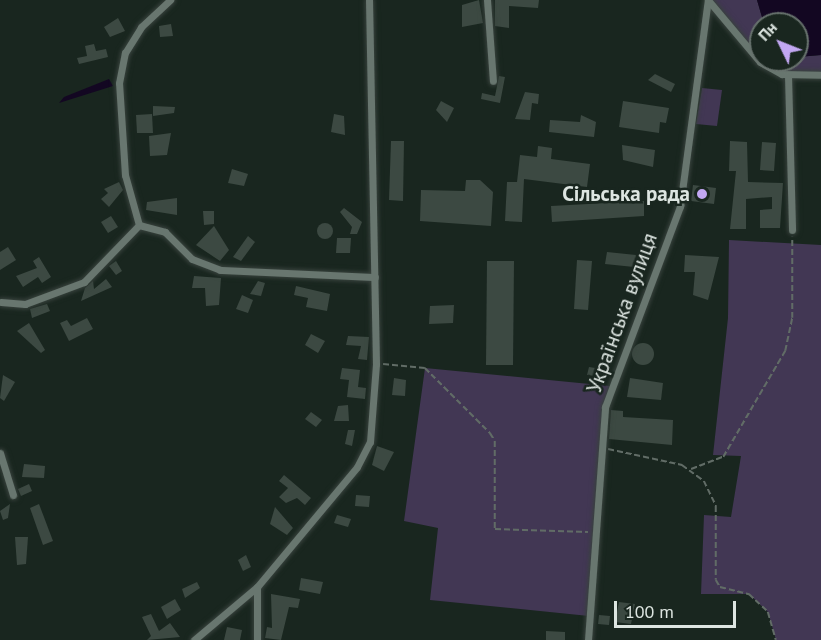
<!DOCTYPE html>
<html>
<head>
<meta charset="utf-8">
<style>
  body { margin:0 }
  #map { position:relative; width:821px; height:640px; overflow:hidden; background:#19261f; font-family:"PT Sans",sans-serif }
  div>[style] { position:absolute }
  .green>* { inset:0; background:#423754 }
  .water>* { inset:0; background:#130722 }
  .building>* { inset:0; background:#3c4942 }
  .round { border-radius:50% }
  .path>* { height:1.5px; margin-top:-0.75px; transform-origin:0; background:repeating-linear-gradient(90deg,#616c66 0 6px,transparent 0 9px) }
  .roads { filter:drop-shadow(0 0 2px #38423d) drop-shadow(0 0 2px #38423d) }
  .street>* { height:7px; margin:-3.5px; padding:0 3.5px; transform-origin:3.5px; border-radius:3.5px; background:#68766f }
  .dots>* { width:16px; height:16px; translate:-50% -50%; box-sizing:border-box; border:3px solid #19261f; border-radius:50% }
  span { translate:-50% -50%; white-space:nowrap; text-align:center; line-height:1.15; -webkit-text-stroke:5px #19261f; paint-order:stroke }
  .poi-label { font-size:21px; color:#dde5e1; font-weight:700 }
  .right { translate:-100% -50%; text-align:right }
  .street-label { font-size:21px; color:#dde5e1 }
  .north { position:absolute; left:749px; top:12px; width:60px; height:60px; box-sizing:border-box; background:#19261f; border:2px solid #67726d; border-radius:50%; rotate:313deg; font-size:16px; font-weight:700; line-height:24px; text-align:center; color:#dde5e1 }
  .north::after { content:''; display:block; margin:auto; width:21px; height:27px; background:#c2a7f2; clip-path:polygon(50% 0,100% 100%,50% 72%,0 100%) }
  .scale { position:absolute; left:614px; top:601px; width:122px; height:27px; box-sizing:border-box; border:3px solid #dde5e1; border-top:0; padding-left:8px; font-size:18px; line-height:21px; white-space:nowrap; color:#dde5e1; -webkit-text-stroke:4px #19261f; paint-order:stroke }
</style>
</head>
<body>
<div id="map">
  <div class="green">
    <i style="clip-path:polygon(708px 0,757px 0,764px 24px,761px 60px,821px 55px,821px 75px,782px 74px,754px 58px)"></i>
    <i style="clip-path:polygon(702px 88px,722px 90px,717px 126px,696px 124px)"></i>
    <i style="clip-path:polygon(729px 240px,821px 245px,821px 640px,776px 640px,768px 612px,749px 594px,701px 594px,704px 515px,731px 517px,741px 456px,713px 455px,728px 318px)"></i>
    <i style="clip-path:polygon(425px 368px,610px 386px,589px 616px,430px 600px,438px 528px,404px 521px)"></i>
  </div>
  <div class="water">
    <i style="clip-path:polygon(757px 0,821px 0,821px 55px,797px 57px,797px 24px,764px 24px)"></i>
    <i style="clip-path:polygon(109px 79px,113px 86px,59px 103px,64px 97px)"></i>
  </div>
  <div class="building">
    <i style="clip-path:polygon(479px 0,483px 23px,462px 27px,462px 5px)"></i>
    <i style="clip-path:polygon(495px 0,539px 0,538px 8px,509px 6px,509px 28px,495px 26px)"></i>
    <i style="clip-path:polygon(118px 18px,125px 31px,110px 37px,104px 27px)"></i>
    <i style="clip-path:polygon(171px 24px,173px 36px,160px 37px,159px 26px)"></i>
    <i style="clip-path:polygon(94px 44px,96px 51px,106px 49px,108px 57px,79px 64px,77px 58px,87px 56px,85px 46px)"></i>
    <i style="clip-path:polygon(655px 74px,675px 84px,671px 92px,648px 80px)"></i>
    <i style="clip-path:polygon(499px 76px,505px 77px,500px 103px,481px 99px,482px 93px,495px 96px)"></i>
    <i style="clip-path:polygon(525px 92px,539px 94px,538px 104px,532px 103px,530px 120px,515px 119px)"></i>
    <i style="clip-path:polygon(441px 101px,454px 108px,447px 122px,436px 110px)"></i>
    <i style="clip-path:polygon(623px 101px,669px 108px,666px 123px,660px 122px,659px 133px,619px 127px)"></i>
    <i style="clip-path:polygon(153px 106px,175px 107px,174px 113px,153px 116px)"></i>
    <i style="clip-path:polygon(152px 114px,153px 133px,137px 133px,136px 115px)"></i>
    <i style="clip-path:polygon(334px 114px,344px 116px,345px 135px,331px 132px)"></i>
    <i style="clip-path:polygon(581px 115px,596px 122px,594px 137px,549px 132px,550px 120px,580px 122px)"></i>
    <i style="clip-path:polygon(171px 133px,167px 155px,150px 156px,149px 136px)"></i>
    <i style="clip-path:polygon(391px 141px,404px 141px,403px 201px,389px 200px)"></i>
    <i style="clip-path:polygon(730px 141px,747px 142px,748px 182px,783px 183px,780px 228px,760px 228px,760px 210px,772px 209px,772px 197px,746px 199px,746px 229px,730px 229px,736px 171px,729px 171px)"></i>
    <i style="clip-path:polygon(762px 142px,776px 143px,774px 171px,760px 170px)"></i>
    <i style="clip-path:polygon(622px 145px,655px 150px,653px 167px,623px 160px)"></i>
    <i style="clip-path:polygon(538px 146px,552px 148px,551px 159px,590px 164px,587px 187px,524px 179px,522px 222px,505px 221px,507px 182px,517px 182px,520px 155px,537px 157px)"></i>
    <i style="clip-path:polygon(232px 169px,248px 174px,244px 186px,228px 183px)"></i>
    <i style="clip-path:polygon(466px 180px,480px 180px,493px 192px,491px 226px,420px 221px,421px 190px,465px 191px)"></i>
    <i style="clip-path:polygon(119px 182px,123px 190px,109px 207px,101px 199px,108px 193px,104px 189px)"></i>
    <i style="clip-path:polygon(693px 185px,716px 188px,714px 204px,691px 201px)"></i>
    <i style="clip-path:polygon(177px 198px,177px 215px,146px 210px,147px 202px)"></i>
    <i style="clip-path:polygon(644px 201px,644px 216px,552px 222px,551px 206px)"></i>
    <i style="clip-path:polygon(344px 208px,362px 222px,357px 234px,350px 234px,352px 227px,340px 212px)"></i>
    <i style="clip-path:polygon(203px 211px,214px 211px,214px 224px,204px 225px)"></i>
    <i style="clip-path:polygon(111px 216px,118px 227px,108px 233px,101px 222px)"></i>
    <i class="round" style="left:317px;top:223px;width:16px;height:16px"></i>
    <i style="clip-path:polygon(214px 226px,229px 250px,220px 261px,196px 245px)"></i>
    <i style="clip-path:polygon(248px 236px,255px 242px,241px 261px,233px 257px)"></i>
    <i style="clip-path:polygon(337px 238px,351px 238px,350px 253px,336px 253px)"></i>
    <i style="clip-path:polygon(8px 247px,16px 260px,0 270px,0 252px)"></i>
    <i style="clip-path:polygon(607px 252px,636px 255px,634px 267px,605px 264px)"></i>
    <i style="clip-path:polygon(685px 255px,719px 257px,708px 300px,693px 295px,695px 272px,684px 272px)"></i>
    <i style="clip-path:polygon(39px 257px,51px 277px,42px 283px,38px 277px,23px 287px,16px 276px,37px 268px,33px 261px)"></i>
    <i style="clip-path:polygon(577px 260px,592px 261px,588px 310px,574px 309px)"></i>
    <i style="clip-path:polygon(116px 261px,122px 271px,116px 275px,109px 266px)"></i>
    <i style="clip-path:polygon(487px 261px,514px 261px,513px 365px,486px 365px)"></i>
    <i style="clip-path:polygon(194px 276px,221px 278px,219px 305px,206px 306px,205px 288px,192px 288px)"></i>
    <i style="clip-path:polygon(106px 279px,112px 287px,81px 301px,85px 288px,93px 281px,94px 289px)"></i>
    <i style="clip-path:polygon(258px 281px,265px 283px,261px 296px,250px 294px)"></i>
    <i style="clip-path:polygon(296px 286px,330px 294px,327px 311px,306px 307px,308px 298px,294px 295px)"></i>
    <i style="clip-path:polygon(242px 295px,253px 300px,248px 313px,236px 309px)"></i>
    <i style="clip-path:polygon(626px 300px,635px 301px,628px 318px,621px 317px)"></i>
    <i style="clip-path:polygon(47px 304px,50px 311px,32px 318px,30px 309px)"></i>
    <i style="clip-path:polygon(454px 305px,453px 323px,429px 324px,430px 306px)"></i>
    <i style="clip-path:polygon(87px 318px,93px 329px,69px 341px,60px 323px,67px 320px,71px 326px)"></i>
    <i style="clip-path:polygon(29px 323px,45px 350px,41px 353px,17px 331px)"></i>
    <i style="clip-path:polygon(311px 334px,325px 341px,318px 353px,305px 345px)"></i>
    <i style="clip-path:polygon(348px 336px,369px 337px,367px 360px,358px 359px,361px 346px,346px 345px)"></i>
    <i class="round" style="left:632px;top:343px;width:22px;height:22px"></i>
    <i style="clip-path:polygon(589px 367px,602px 369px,601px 377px,587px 375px)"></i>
    <i style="clip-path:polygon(342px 368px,360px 370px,358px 387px,366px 388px,365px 399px,347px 397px,349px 380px,340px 379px)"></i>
    <i style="clip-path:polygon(3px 375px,15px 382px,4px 401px,0 398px)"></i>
    <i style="clip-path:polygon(394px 378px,406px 380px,405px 396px,392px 395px)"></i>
    <i style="clip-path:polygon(630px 378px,663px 383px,661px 400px,627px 397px)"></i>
    <i style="clip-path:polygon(348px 405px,349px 421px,334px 421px,338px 406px)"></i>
    <i style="clip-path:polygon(611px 410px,623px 411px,623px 417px,673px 420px,672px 445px,609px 439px)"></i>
    <i style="clip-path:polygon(311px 412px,322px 420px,316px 427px,305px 419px)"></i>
    <i style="clip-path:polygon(348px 430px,355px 430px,352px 446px,345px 444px)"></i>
    <i style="clip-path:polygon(377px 446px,394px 452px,384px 471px,372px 465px)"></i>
    <i style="clip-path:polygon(24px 464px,45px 466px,44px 478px,22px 477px)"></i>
    <i style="clip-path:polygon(284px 475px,311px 498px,305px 505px,297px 498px,286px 503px,279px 497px,288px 488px,279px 481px)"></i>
    <i style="clip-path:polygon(29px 484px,32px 491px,21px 496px,18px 489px)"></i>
    <i style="clip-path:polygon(356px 495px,370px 496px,369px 507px,355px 506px)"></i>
    <i style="clip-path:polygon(10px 504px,8px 518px,3px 520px,0 511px)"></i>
    <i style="clip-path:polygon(39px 504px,53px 541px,43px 545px,30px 508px)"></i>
    <i style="clip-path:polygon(275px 507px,293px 528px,287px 535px,270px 524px)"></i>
    <i style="clip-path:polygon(337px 515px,351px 519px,348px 527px,334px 523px)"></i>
    <i style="clip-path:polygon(15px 537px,28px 537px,26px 564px,17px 565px)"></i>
    <i style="clip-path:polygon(246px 555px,251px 567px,243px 571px,238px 560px)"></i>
    <i style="clip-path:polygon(301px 578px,323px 582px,320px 594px,299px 590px)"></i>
    <i style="clip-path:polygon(197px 582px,200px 588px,185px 598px,182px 589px)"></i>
    <i style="clip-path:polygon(271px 594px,300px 599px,298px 608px,289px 607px,281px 640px,265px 638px,267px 627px,272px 628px)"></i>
    <i style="clip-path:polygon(175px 599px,181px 610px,167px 619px,161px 607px)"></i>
    <i style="clip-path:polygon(619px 602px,635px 604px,631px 624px,615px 622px)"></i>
    <i style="clip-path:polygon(151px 614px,159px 631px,170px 623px,180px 637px,147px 640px,151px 636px,142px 617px)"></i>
    <i style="clip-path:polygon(599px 615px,610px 616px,609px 625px,598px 624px)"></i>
    <i style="clip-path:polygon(227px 627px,242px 630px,240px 640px,224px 640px)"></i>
    <i style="clip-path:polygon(546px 631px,565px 632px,565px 640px,546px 640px)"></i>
  </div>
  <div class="path">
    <i style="left:383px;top:364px;width:42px;rotate:5.4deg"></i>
    <i style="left:425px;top:368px;width:92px;rotate:45deg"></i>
    <i style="left:490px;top:433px;width:9px;rotate:58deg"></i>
    <i style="left:495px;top:441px;width:88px;rotate:90deg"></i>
    <i style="left:495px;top:529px;width:93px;rotate:1.8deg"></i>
    <i style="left:608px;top:449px;width:76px;rotate:12.2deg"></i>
    <i style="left:682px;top:465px;width:27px;rotate:36deg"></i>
    <i style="left:704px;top:481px;width:28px;rotate:64deg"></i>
    <i style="left:716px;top:506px;width:74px;rotate:90deg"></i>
    <i style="left:716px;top:580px;width:8px;rotate:60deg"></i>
    <i style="left:720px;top:587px;width:30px;rotate:14deg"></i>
    <i style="left:749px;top:594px;width:26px;rotate:43deg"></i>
    <i style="left:768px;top:612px;width:29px;rotate:74deg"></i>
    <i style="left:691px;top:469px;width:34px;rotate:-21deg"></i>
    <i style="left:723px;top:457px;width:123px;rotate:-59.7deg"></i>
    <i style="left:785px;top:351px;width:34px;rotate:-78deg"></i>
    <i style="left:792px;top:318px;width:81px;rotate:-90deg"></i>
  </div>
  <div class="roads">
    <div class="street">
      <i style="left:487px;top:0;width:81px;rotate:85.8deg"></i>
      <i style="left:708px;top:0;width:81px;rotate:50deg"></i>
      <i style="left:760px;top:62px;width:25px;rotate:29deg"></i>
      <i style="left:782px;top:74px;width:39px;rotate:1deg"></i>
      <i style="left:788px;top:75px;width:155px;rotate:88.5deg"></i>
      <i style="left:139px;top:225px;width:52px;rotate:-105.6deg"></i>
      <i style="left:125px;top:175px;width:92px;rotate:-93.7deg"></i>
      <i style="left:119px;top:83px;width:31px;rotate:-79deg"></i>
      <i style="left:125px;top:53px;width:31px;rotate:-58deg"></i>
      <i style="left:141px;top:27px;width:40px;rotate:-43deg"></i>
      <i style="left:1px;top:302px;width:24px;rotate:5deg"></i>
      <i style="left:25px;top:304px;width:63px;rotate:-20.4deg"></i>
      <i style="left:84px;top:282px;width:79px;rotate:-46deg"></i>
      <i style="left:139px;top:225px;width:27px;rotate:15deg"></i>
      <i style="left:165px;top:232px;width:38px;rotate:45deg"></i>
      <i style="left:192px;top:259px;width:30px;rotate:21deg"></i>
      <i style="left:220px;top:270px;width:155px;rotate:2.6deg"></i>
      <i style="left:0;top:453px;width:44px;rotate:72.8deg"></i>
      <i style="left:194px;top:640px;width:82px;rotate:-40.1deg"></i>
      <i style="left:257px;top:587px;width:156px;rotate:-50.2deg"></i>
      <i style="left:357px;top:467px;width:28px;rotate:-63deg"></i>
      <i style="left:370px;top:442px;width:78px;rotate:-85.6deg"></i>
      <i style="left:376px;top:364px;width:364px;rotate:-91.1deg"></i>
      <i style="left:257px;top:640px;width:53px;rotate:-90deg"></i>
      <i style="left:588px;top:640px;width:234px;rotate:-85.8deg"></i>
      <i style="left:605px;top:407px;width:215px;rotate:-69.5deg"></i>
      <i style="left:680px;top:206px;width:208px;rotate:-82.3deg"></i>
    </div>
  </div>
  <div class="dots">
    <i style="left:702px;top:194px;background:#c2a7f2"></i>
  </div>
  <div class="poi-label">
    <span class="right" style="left:690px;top:194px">Сільська рада</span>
  </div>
  <div class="street-label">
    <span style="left:622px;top:313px;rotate:-70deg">Українська вулиця</span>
  </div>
  <div class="north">Пн</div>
  <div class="scale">100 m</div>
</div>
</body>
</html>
